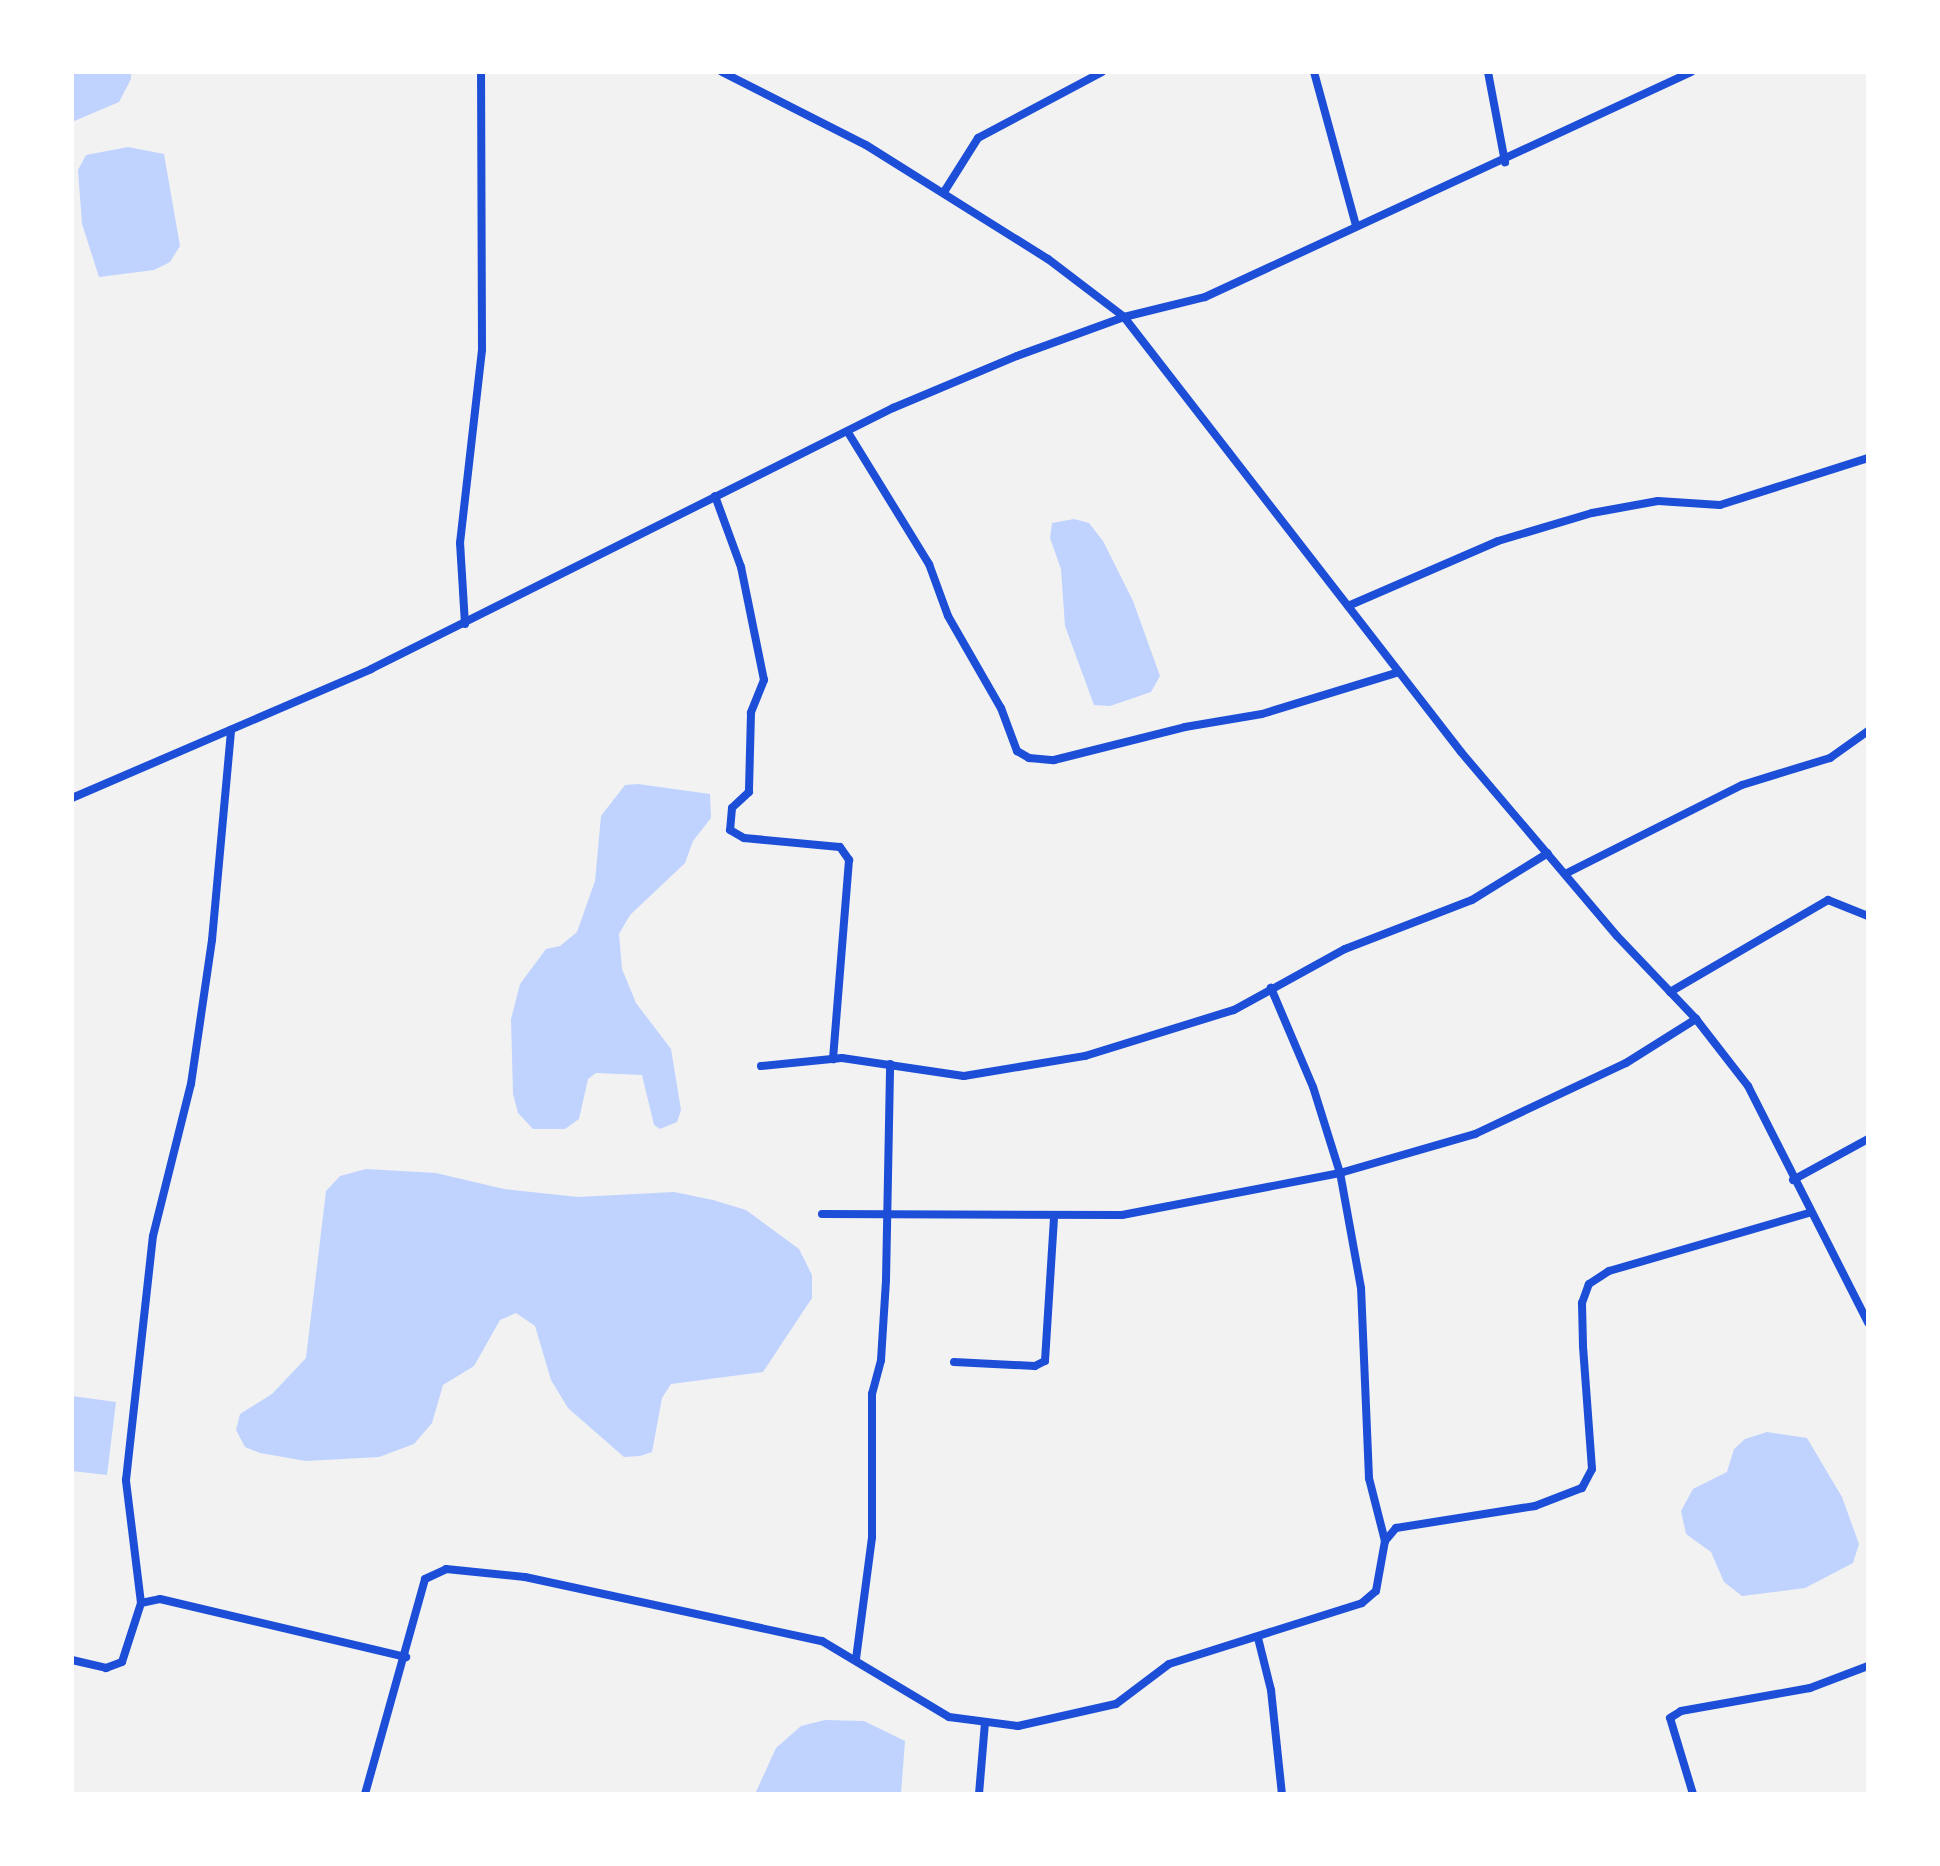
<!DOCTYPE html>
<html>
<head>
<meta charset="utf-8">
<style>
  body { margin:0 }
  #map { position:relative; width:1940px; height:1866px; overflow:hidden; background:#f2f2f2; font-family:"Varela Round",sans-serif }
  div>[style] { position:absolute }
  .water>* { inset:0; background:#bfd3fe }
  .minor>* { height:8px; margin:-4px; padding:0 4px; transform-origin:4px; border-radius:4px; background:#1d4ed8 }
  span { translate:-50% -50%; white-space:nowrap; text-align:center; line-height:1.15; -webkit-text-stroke:7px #fff; paint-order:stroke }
  .frame { position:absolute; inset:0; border:74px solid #fff; pointer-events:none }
</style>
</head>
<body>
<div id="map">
  <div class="water">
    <i style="clip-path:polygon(72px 72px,131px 72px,131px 79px,119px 102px,72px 122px)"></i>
    <i style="clip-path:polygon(128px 147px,164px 154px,180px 246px,170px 262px,154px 270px,99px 277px,82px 224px,78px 170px,86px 155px)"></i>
    <i style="clip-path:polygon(1074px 519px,1089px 523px,1103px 541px,1133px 601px,1160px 676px,1151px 692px,1110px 706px,1094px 705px,1065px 626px,1061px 569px,1050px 538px,1052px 523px)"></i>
    <i style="clip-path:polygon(638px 784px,710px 794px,711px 818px,693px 841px,685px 863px,630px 915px,619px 934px,622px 969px,636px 1003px,671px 1049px,681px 1110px,677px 1122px,660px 1129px,654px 1125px,642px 1075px,596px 1073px,588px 1079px,579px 1119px,565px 1129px,533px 1129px,518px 1113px,513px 1094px,511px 1019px,520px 984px,546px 949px,560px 946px,577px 932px,595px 881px,601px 816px,625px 785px)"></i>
    <i style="clip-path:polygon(366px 1169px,436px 1173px,504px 1189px,578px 1197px,674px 1192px,713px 1200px,746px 1210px,799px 1249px,812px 1275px,812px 1298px,763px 1372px,671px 1384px,662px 1398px,652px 1452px,640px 1456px,624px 1457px,568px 1408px,551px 1380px,535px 1326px,516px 1313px,500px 1320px,474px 1366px,443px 1385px,432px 1423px,414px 1444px,379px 1457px,306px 1461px,260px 1453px,245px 1447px,236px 1430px,240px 1414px,272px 1394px,306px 1358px,326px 1191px,340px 1176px)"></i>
    <i style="clip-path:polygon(72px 1396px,116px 1402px,107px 1475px,72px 1471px)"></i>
    <i style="clip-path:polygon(1767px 1432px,1807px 1438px,1842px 1497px,1859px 1544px,1853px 1563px,1805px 1588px,1742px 1596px,1724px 1582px,1711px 1552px,1686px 1534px,1681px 1511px,1693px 1489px,1727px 1472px,1734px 1449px,1745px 1439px)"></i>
    <i style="clip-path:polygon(825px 1720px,864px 1721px,905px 1741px,901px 1794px,755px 1794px,776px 1748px,801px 1726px)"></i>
  </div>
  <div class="minor">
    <i style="left:722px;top:72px;width:161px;rotate:26.9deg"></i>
    <i style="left:866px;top:145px;width:215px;rotate:32.1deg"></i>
    <i style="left:1048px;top:259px;width:96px;rotate:37.3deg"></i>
    <i style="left:1124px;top:317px;width:550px;rotate:52.23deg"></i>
    <i style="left:1461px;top:752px;width:241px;rotate:49.7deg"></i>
    <i style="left:1617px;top:936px;width:115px;rotate:46.4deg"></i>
    <i style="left:1696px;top:1019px;width:85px;rotate:52.2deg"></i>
    <i style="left:1748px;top:1086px;width:266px;rotate:63.1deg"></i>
    <i style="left:1314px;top:72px;width:160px;rotate:74.7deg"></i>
    <i style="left:1488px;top:72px;width:92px;rotate:79.3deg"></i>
    <i style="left:944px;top:192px;width:64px;rotate:-57.8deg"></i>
    <i style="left:978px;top:138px;width:140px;rotate:-28deg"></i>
    <i style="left:849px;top:434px;width:153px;rotate:58.4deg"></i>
    <i style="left:929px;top:564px;width:55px;rotate:69.9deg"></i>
    <i style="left:948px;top:616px;width:106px;rotate:60.1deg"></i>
    <i style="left:1001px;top:708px;width:46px;rotate:69.6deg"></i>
    <i style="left:1017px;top:751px;width:14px;rotate:30deg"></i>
    <i style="left:1029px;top:758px;width:25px;rotate:5deg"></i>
    <i style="left:1054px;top:760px;width:135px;rotate:-14.1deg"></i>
    <i style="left:1185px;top:727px;width:78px;rotate:-9.6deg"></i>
    <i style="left:1262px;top:714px;width:143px;rotate:-17deg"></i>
    <i style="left:715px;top:496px;width:76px;rotate:69.9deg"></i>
    <i style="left:741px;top:567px;width:115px;rotate:78.5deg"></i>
    <i style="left:764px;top:680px;width:35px;rotate:112deg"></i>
    <i style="left:751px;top:713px;width:79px;rotate:91.5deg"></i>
    <i style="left:749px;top:792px;width:23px;rotate:137deg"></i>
    <i style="left:732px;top:808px;width:22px;rotate:95deg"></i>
    <i style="left:730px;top:830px;width:16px;rotate:30deg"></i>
    <i style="left:744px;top:838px;width:96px;rotate:5.4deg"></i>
    <i style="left:840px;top:847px;width:16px;rotate:55deg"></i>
    <i style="left:849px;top:860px;width:200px;rotate:94.6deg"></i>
    <i style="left:1348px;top:606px;width:163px;rotate:-23.4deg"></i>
    <i style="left:1498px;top:541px;width:98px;rotate:-16.6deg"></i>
    <i style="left:1592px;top:513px;width:67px;rotate:-10.3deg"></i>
    <i style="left:1658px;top:501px;width:62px;rotate:3.7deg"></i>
    <i style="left:1720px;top:505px;width:155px;rotate:-17.6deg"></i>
    <i style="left:465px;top:624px;width:81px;rotate:-93.5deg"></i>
    <i style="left:460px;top:543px;width:194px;rotate:-83.5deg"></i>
    <i style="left:482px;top:350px;width:278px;rotate:-90.2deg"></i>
    <i style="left:72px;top:798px;width:326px;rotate:-23.3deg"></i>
    <i style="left:371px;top:669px;width:584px;rotate:-26.57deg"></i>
    <i style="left:893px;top:408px;width:134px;rotate:-22.8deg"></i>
    <i style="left:1017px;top:356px;width:114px;rotate:-20deg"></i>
    <i style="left:1124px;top:317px;width:83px;rotate:-13.9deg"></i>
    <i style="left:1205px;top:297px;width:536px;rotate:-24.84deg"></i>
    <i style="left:1565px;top:874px;width:198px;rotate:-26.7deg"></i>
    <i style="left:1742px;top:785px;width:92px;rotate:-17.1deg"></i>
    <i style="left:1830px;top:758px;width:47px;rotate:-35.4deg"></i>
    <i style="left:1670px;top:992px;width:183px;rotate:-30.2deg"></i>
    <i style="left:1828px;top:900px;width:43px;rotate:21.8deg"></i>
    <i style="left:761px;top:1066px;width:81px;rotate:-5.6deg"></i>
    <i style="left:842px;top:1058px;width:123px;rotate:8.4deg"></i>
    <i style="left:964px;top:1076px;width:123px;rotate:-9.4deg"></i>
    <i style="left:1085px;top:1056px;width:156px;rotate:-17.2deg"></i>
    <i style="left:1234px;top:1010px;width:127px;rotate:-28.8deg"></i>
    <i style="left:1345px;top:949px;width:136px;rotate:-21.1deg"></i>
    <i style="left:1472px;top:900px;width:89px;rotate:-31.7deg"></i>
    <i style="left:1793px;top:1180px;width:85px;rotate:-28.7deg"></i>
    <i style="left:822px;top:1214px;width:300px;rotate:0.2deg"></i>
    <i style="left:1122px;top:1215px;width:222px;rotate:-10.9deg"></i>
    <i style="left:1340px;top:1173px;width:90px;rotate:-107.4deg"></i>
    <i style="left:1313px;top:1087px;width:108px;rotate:-113deg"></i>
    <i style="left:954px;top:1362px;width:81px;rotate:2.8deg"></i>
    <i style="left:1035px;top:1366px;width:11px;rotate:-27deg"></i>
    <i style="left:1045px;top:1361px;width:142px;rotate:-86.4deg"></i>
    <i style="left:1385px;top:1541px;width:65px;rotate:-104.3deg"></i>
    <i style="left:1369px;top:1478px;width:190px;rotate:-92.4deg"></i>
    <i style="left:1361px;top:1288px;width:117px;rotate:-100.3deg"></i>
    <i style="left:1340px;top:1173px;width:141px;rotate:-16.1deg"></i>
    <i style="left:1475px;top:1134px;width:167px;rotate:-25.2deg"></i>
    <i style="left:1626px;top:1063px;width:83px;rotate:-32.2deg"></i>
    <i style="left:141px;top:1603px;width:124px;rotate:-97deg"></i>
    <i style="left:126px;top:1480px;width:245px;rotate:-83.7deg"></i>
    <i style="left:153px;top:1236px;width:157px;rotate:-76deg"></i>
    <i style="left:191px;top:1084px;width:146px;rotate:-81.7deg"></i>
    <i style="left:212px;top:940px;width:211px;rotate:-84.8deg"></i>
    <i style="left:1258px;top:1638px;width:54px;rotate:76deg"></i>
    <i style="left:1271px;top:1690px;width:105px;rotate:84deg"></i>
    <i style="left:856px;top:1659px;width:123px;rotate:-82.5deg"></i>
    <i style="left:872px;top:1537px;width:143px;rotate:-90deg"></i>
    <i style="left:872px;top:1394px;width:35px;rotate:-75deg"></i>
    <i style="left:881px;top:1360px;width:80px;rotate:-86.4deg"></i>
    <i style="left:886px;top:1280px;width:216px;rotate:-88.9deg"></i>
    <i style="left:72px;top:1660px;width:35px;rotate:13deg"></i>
    <i style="left:106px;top:1668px;width:17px;rotate:-21deg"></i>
    <i style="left:122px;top:1662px;width:62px;rotate:-72.1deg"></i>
    <i style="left:141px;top:1603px;width:19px;rotate:-12deg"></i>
    <i style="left:160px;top:1599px;width:253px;rotate:13.3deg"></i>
    <i style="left:365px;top:1794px;width:223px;rotate:-74.4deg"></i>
    <i style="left:425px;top:1579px;width:23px;rotate:-25deg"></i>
    <i style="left:446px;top:1569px;width:79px;rotate:5.8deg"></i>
    <i style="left:525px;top:1577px;width:304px;rotate:12.2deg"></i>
    <i style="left:822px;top:1641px;width:148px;rotate:30.9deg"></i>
    <i style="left:949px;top:1717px;width:70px;rotate:7.4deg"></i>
    <i style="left:1018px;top:1726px;width:100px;rotate:-12.7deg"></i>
    <i style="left:1116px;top:1704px;width:66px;rotate:-37deg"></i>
    <i style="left:1169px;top:1664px;width:202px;rotate:-17.5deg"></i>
    <i style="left:1362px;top:1603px;width:18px;rotate:-41deg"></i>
    <i style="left:1376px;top:1591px;width:51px;rotate:-79.8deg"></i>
    <i style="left:1385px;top:1541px;width:17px;rotate:-50deg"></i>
    <i style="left:1396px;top:1528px;width:141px;rotate:-9deg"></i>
    <i style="left:1535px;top:1506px;width:50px;rotate:-21deg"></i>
    <i style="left:1582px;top:1488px;width:21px;rotate:-62deg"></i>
    <i style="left:1592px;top:1469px;width:124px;rotate:-94.2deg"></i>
    <i style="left:1583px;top:1345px;width:42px;rotate:-91.4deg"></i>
    <i style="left:1582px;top:1303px;width:20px;rotate:-70deg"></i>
    <i style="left:1589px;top:1284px;width:24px;rotate:-33deg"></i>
    <i style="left:1609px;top:1271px;width:208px;rotate:-16.2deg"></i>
    <i style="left:979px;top:1794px;width:71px;rotate:-85.2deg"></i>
    <i style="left:1693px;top:1794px;width:79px;rotate:-106.8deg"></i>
    <i style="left:1670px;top:1718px;width:13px;rotate:-32deg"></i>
    <i style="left:1681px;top:1711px;width:131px;rotate:-10.1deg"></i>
    <i style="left:1810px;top:1688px;width:62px;rotate:-20.8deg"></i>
  </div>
  <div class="frame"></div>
</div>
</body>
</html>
